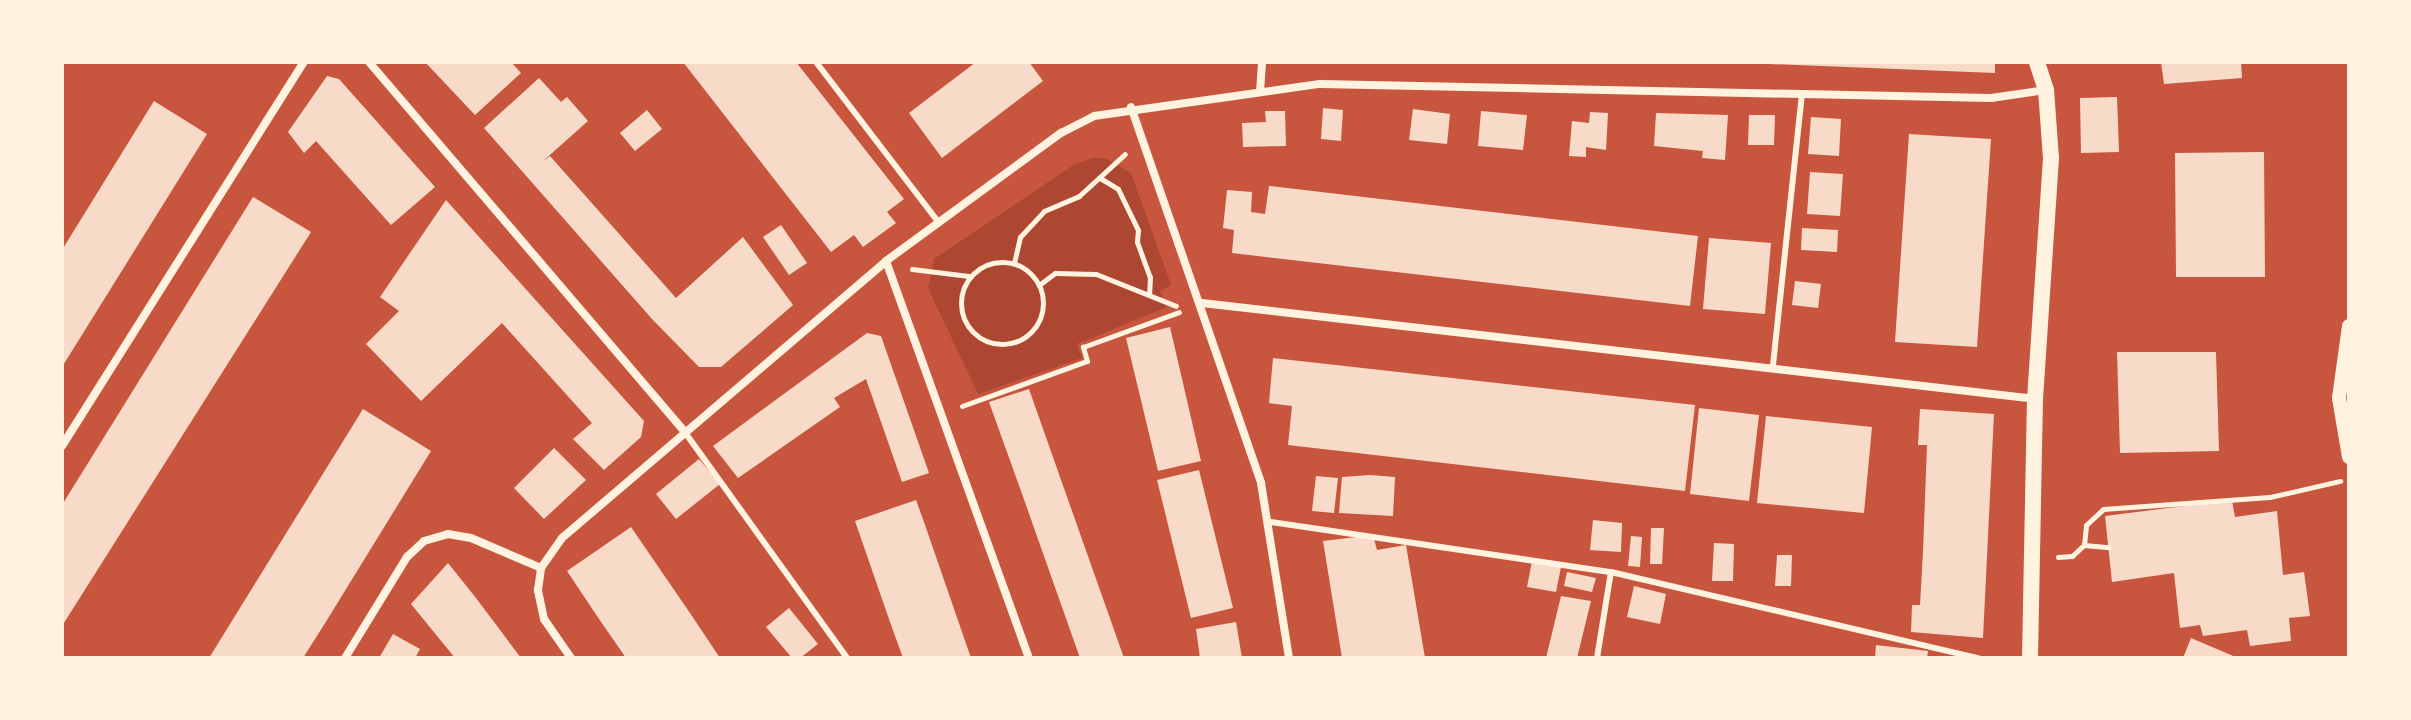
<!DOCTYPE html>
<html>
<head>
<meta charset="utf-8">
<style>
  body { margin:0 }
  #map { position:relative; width:2411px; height:720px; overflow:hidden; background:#c8553d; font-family:Manrope,sans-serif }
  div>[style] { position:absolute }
  .green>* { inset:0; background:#ae4732 }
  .building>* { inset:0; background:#f7dbc8 }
  .path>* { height:5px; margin:-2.5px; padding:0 2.5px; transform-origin:2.5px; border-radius:2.5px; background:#fff3e0 }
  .path>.ring { margin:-2.5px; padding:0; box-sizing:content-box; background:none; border:5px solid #fff3e0; border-radius:50% }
  .service>* { height:6px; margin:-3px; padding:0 3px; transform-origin:3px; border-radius:3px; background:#fff3e0 }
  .minor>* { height:8px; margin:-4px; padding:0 4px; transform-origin:4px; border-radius:4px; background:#fff3e0 }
  .tertiary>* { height:14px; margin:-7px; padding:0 7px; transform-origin:7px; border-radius:7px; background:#fff3e0 }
  .secondary>* { height:16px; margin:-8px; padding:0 8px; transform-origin:8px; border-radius:8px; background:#fff3e0 }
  span { translate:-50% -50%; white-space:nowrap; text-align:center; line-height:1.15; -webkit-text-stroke:6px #fff3e0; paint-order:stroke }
  .frame { position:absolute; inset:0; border:64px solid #fff3e0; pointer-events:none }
</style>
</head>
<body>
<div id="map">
  <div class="green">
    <i style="clip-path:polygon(1093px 158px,1105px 158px,1131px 173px,1171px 285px,1160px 291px,1167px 307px,1077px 344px,1082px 358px,978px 394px,928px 288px,934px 259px,1075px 164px)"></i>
  </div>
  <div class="building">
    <i style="clip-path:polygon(425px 62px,511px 62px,521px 73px,475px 115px)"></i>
    <i style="clip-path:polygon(683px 62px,796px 62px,904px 199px,887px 212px,896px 223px,863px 247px,854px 235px,831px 252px)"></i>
    <i style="clip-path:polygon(976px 62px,1029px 62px,1043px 81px,942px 158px,909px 113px)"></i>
    <i style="clip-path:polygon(1719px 62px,1995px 62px,1995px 73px)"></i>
    <i style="clip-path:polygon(2161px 62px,2241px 62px,2242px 78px,2164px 84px)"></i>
    <i style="clip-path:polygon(327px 76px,339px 79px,435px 187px,391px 225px,316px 141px,304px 153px,288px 132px)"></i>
    <i style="clip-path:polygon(539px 78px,561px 102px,567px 97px,588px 121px,542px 162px,550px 156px,676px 298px,743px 237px,793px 305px,721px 367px,699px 367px,652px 319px,484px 128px)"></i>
    <i style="clip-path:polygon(2117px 97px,2119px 152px,2081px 153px,2080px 98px)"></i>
    <i style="clip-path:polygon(154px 101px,207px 134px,62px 367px,62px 250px)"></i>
    <i style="clip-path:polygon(1323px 108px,1343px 110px,1341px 141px,1321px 139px)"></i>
    <i style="clip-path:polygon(1413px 109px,1450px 114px,1447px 144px,1409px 140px)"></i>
    <i style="clip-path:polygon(647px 110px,662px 129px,635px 151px,620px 133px)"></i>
    <i style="clip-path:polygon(1265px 111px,1285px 111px,1286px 146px,1243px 147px,1242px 123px,1266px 122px)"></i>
    <i style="clip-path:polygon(1481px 111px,1527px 115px,1523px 150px,1478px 146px)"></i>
    <i style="clip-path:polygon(1590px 112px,1608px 113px,1606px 150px,1586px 147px,1586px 157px,1569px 156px,1572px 121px,1589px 123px)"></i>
    <i style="clip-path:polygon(1656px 113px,1728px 115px,1725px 160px,1702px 158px,1703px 151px,1654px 146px)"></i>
    <i style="clip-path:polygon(1749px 115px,1775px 115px,1774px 145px,1748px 145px)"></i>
    <i style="clip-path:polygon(1811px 117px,1841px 119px,1839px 156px,1808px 154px)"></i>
    <i style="clip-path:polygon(1909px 134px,1991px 139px,1977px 347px,1895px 342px)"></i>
    <i style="clip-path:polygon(2264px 152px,2265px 277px,2176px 277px,2175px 153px)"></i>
    <i style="clip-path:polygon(1810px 172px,1843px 174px,1840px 216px,1807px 214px)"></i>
    <i style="clip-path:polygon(1269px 186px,1698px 236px,1690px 306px,1232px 253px,1234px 230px,1223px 228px,1227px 190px,1252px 192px,1251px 212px,1265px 214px)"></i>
    <i style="clip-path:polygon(253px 197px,311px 232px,62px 626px,62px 505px)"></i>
    <i style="clip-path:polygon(446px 200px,644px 421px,641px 437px,604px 470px,573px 439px,592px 423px,502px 323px,421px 401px,366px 344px,399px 311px,380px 297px)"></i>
    <i style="clip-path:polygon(781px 225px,807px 263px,789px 275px,763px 237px)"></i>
    <i style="clip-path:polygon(1802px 228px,1838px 230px,1837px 252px,1801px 250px)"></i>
    <i style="clip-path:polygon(1709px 238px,1771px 243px,1765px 314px,1703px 309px)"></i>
    <i style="clip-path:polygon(1795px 281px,1821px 284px,1818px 308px,1792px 305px)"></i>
    <i style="clip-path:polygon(1170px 327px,1201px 461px,1158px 471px,1126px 338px)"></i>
    <i style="clip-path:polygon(867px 333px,881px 336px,929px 473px,902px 482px,866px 379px,834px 398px,840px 407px,738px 478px,713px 446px)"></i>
    <i style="clip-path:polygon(2117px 352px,2216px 352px,2219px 451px,2120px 453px)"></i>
    <i style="clip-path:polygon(1273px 358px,1695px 405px,1685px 491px,1288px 445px,1292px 406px,1269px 403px)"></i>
    <i style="clip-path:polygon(1029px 389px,1060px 477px,1124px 658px,1080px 658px,1021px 491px,989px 402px)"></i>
    <i style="clip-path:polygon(1699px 408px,1759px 415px,1749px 501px,1690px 494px)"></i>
    <i style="clip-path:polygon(363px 409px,431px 451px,327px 620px,303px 658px,209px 658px)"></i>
    <i style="clip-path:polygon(1920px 409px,1994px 414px,1983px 638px,1911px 632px,1912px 605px,1920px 605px,1923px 552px,1927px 445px,1918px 445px)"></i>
    <i style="clip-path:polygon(1766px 416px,1872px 427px,1864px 513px,1757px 503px)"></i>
    <i style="clip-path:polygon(554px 448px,586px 480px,544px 519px,514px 488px)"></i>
    <i style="clip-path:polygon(699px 459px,720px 484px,676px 519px,656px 494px)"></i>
    <i style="clip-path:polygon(1199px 470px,1233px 608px,1191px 618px,1157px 480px)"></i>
    <i style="clip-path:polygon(1370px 475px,1395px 477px,1393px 516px,1339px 513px,1342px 477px)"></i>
    <i style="clip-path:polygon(1316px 476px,1338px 478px,1334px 513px,1312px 511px)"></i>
    <i style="clip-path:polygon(916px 500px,925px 525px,971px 658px,903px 658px,890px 622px,855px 521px)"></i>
    <i style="clip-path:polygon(2232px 500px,2235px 517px,2277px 511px,2283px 575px,2304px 572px,2310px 616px,2289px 618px,2291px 641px,2250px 646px,2247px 630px,2203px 636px,2200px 625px,2180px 628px,2174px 573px,2112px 582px,2105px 516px)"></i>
    <i style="clip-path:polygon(1593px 520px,1622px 523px,1621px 552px,1590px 550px)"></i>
    <i style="clip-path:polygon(631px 527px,692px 616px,720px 658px,626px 658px,597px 616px,567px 571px)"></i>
    <i style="clip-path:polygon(1651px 528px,1664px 528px,1662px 564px,1650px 564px)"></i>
    <i style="clip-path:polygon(1373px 535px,1377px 550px,1406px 545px,1425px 658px,1342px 658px,1323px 541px)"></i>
    <i style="clip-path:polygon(1631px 536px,1642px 537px,1640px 567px,1628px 566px)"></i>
    <i style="clip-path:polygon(1714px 543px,1734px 544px,1733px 581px,1712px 581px)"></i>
    <i style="clip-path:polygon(1777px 555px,1792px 555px,1791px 586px,1775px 586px)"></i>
    <i style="clip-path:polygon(1532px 561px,1561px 567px,1556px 592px,1527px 587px)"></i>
    <i style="clip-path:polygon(448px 563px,476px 598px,521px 658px,455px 658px,411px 604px)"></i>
    <i style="clip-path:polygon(1567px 572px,1596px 578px,1592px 592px,1564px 586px)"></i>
    <i style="clip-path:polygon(1634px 586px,1666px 594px,1660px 624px,1627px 617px)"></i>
    <i style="clip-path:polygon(1561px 596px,1591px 601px,1577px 658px,1546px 658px)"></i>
    <i style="clip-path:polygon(789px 608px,818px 644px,800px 658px,792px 658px,766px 627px)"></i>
    <i style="clip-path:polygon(1236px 622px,1242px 658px,1200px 658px,1196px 629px)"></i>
    <i style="clip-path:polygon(393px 634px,420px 649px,415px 658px,379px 658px)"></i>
    <i style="clip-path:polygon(2191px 638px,2238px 658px,2183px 658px)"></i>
    <i style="clip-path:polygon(1876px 645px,1928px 651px,1927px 658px,1875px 658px)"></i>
  </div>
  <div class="path">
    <i style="left:1100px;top:178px;width:21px;rotate:31deg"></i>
    <i style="left:1118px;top:189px;width:46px;rotate:64deg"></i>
    <i style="left:1138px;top:230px;width:12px;rotate:95deg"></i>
    <i style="left:1137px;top:242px;width:37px;rotate:70deg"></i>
    <i style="left:1150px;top:277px;width:18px;rotate:93deg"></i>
    <i class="ring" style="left:961px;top:262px;width:77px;height:77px"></i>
    <i style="left:1014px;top:263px;width:27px;rotate:-77deg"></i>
    <i style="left:1020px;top:237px;width:35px;rotate:-47deg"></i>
    <i style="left:1044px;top:211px;width:38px;rotate:-23deg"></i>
    <i style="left:1079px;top:196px;width:62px;rotate:-42.4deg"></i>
    <i style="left:912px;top:269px;width:57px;rotate:7deg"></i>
    <i style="left:1039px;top:285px;width:20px;rotate:-37deg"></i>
    <i style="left:1055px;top:273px;width:41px;rotate:1.4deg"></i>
    <i style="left:1096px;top:274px;width:86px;rotate:21.8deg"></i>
    <i style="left:962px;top:406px;width:133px;rotate:-19.8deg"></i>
    <i style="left:1087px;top:361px;width:15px;rotate:-106deg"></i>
    <i style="left:1083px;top:347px;width:102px;rotate:-20deg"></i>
    <i style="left:2084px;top:545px;width:25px;rotate:5deg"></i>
    <i style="left:2058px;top:557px;width:14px;rotate:-4deg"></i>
    <i style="left:2072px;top:556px;width:16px;rotate:-43deg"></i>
    <i style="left:2084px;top:545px;width:20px;rotate:-84deg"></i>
    <i style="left:2086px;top:525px;width:23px;rotate:-43deg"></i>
    <i style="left:2103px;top:509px;width:167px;rotate:-4.1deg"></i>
    <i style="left:2270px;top:497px;width:72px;rotate:-12.9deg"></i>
  </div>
  <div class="service">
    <i style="left:816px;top:62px;width:203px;rotate:52.6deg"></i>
    <i style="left:1773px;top:365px;width:272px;rotate:-83.9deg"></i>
    <i style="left:684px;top:431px;width:279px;rotate:54.3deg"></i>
    <i style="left:1271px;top:522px;width:344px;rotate:8.4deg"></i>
    <i style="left:1611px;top:572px;width:378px;rotate:13.2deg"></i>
    <i style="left:1597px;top:658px;width:87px;rotate:-80.8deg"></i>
  </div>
  <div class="minor">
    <i style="left:369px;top:62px;width:485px;rotate:49.5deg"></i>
    <i style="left:1260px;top:92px;width:30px;rotate:-86deg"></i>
    <i style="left:1131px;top:107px;width:398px;rotate:70.9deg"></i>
    <i style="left:1261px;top:483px;width:177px;rotate:80.9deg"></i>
    <i style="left:886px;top:261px;width:422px;rotate:70.2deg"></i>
    <i style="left:1202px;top:303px;width:839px;rotate:6.57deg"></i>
    <i style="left:62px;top:446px;width:454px;rotate:-57.8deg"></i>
    <i style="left:345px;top:658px;width:119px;rotate:-58.5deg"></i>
    <i style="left:407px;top:557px;width:23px;rotate:-43deg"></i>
    <i style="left:424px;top:541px;width:25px;rotate:-16deg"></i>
    <i style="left:448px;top:534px;width:23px;rotate:10deg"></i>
    <i style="left:471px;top:538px;width:76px;rotate:23.2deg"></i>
    <i style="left:571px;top:658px;width:47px;rotate:-124.7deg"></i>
    <i style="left:544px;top:619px;width:30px;rotate:-102deg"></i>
    <i style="left:538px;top:590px;width:22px;rotate:-82deg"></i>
    <i style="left:541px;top:568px;width:37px;rotate:-55deg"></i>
    <i style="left:562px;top:538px;width:426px;rotate:-40.5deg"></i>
    <i style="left:886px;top:261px;width:217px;rotate:-36.2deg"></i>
    <i style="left:1061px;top:133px;width:37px;rotate:-27deg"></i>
    <i style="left:1094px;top:116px;width:228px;rotate:-8.1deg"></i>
    <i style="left:1320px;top:84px;width:671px;rotate:1.2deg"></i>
    <i style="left:1991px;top:98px;width:56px;rotate:-8.3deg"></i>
  </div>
  <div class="tertiary">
    <i style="left:2349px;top:326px;width:73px;rotate:97.9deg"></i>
    <i style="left:2339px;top:398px;width:60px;rotate:80.4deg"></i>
  </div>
  <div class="secondary">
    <i style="left:2030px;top:658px;width:259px;rotate:-88.9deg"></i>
    <i style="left:2035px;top:399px;width:242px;rotate:-86.2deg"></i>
    <i style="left:2051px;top:158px;width:68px;rotate:-94.2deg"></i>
    <i style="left:2046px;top:90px;width:29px;rotate:-108deg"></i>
  </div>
  <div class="frame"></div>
</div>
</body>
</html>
